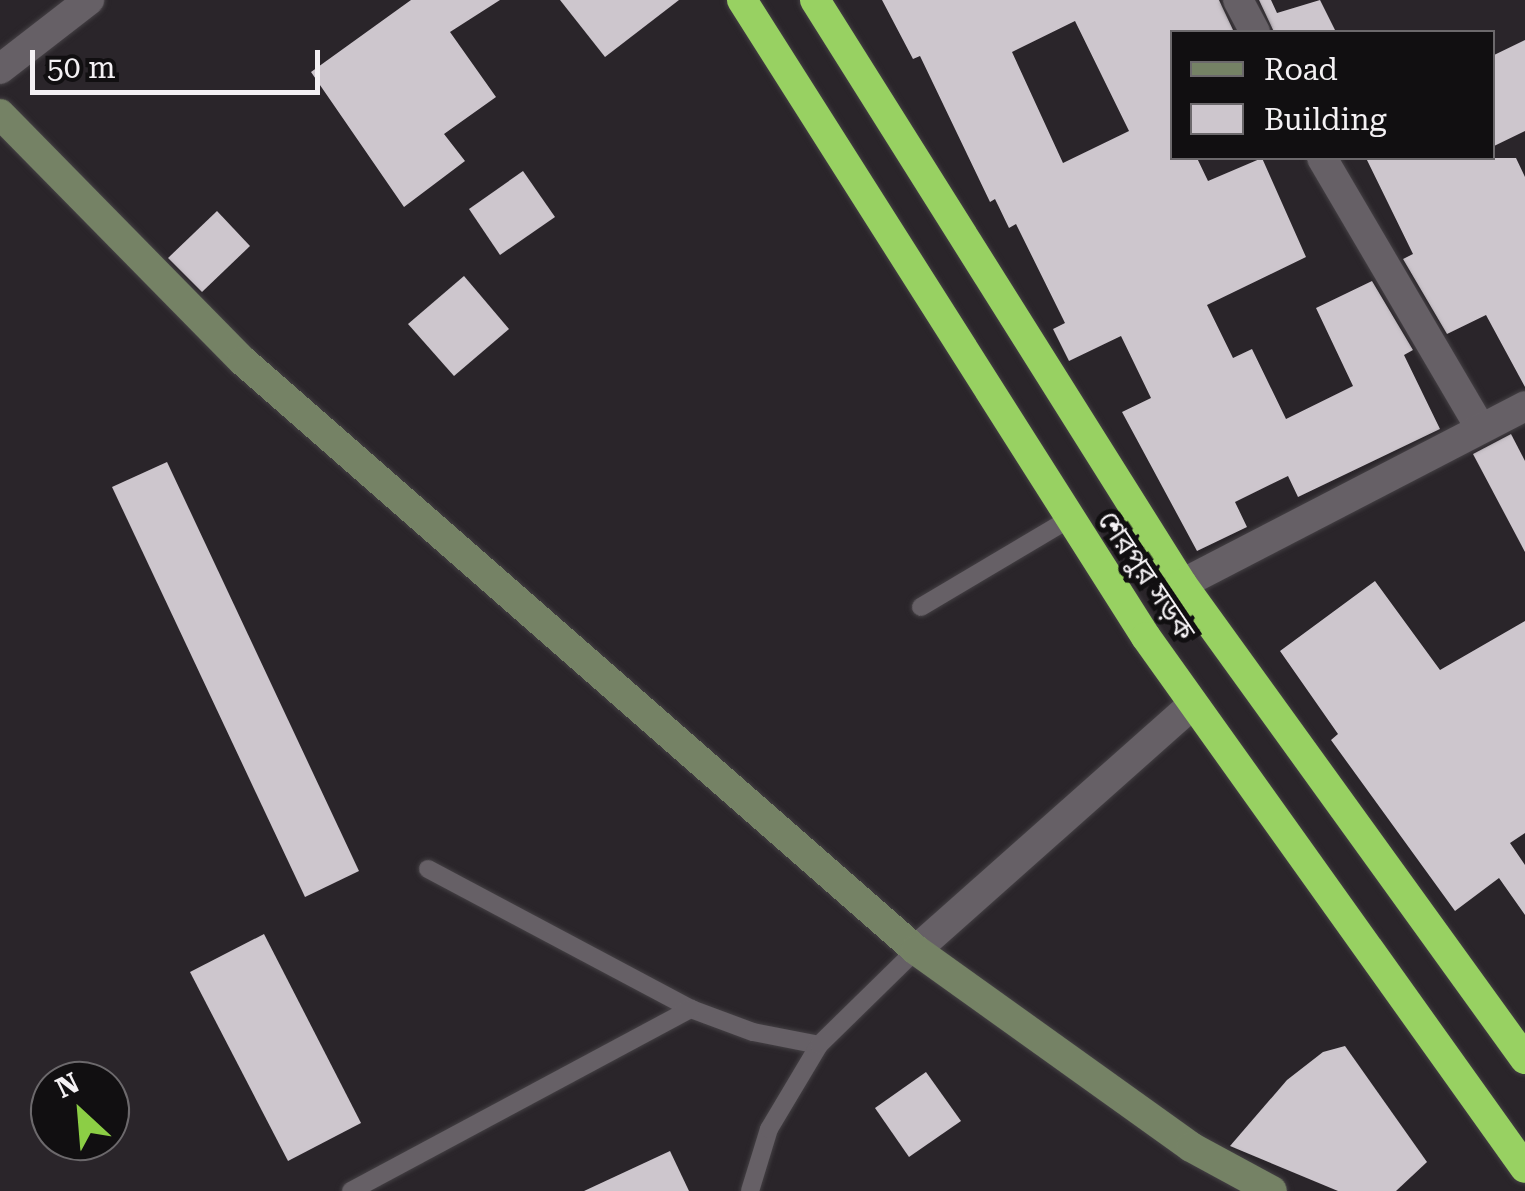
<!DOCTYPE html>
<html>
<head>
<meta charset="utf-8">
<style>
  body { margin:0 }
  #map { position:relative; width:1525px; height:1191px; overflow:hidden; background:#2a252a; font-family:"Roboto Serif","Noto Sans Bengali",serif }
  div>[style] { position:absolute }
  .building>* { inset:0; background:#cdc6cd }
  .roads { filter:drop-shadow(0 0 2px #444044) drop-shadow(0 0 2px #444044) }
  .lane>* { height:18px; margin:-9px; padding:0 9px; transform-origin:9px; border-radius:9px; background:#666066 }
  .street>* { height:30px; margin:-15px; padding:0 15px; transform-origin:15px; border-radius:15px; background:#666066 }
  .secondary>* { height:30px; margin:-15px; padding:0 15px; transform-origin:15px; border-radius:15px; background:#758265 }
  .highway>* { height:30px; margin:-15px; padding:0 15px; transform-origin:15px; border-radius:15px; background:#98d162 }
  span { translate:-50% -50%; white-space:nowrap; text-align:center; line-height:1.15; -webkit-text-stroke:10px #110f11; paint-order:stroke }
  .street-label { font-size:28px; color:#f4f1f4 }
  .legend { position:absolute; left:1170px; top:30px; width:325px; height:130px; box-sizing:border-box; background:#110f11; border:2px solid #6c696c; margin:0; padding:12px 18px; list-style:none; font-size:30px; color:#f4f1f4 }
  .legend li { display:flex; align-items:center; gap:20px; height:50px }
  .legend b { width:50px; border:2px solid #6c696c }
  .north { position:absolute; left:30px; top:1061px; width:100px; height:100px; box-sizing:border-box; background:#110f11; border:2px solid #6c696c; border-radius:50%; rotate:334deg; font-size:28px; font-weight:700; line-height:40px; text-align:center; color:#f4f1f4 }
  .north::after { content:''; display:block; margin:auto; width:35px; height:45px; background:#8cce45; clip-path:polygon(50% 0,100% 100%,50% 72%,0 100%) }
  .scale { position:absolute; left:30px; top:50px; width:290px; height:45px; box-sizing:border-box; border:5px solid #f4f1f4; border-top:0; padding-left:12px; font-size:30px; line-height:35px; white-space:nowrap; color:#f4f1f4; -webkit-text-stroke:8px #110f11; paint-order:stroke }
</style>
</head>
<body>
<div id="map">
  <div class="building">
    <i style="clip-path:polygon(411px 0,500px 0,450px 32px,496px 97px,444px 134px,465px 161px,404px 207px,311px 72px)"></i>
    <i style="clip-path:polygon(560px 0,679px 0,605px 57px)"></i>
    <i style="clip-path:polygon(evenodd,882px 0,1219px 0,1234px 32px,1172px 32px,1172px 158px,1197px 158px,1208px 181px,1262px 158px,1306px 257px,1207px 305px,1233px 358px,1252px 349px,1286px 419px,1353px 386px,1316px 308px,1372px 281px,1413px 350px,1404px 355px,1440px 429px,1298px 497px,1288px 476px,1235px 502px,1247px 527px,1197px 551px,1122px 412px,1151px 398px,1121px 336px,1069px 361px,1053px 329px,1065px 323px,1016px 224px,1009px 228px,995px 199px,990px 202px,920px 56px,913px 59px,882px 0,1075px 21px,1129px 131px,1063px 163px,1012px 52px,1075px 21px)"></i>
    <i style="clip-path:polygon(1259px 0,1271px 0,1277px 13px,1320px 0,1336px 32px,1274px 32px)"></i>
    <i style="clip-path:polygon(1525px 40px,1525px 131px,1492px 147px,1492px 56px)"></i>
    <i style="clip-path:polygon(1366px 158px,1516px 158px,1525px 177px,1525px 387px,1486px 315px,1447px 334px,1403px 259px,1413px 254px)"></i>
    <i style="clip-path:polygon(523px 171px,555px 217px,500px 255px,469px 209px)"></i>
    <i style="clip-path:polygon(217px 211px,250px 246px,202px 292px,168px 258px)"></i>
    <i style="clip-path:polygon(464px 276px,509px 329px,454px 376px,408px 324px)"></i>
    <i style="clip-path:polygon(1511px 434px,1525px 461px,1525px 552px,1473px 454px)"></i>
    <i style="clip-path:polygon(167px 462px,359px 871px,305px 897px,112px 487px)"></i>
    <i style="clip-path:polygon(1375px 581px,1440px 670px,1525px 621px,1525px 833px,1510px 843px,1525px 865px,1525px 915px,1499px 878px,1455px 911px,1331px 740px,1338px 734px,1280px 651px)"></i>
    <i style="clip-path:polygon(264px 934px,361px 1123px,288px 1161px,190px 972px)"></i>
    <i style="clip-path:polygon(1345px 1046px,1427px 1162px,1396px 1191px,1338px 1191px,1230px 1146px,1287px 1080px,1323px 1052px)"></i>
    <i style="clip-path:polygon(926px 1072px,961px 1121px,909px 1157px,875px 1108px)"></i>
    <i style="clip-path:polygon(670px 1151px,689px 1191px,584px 1191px)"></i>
  </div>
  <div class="roads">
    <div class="lane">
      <i style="left:921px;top:607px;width:172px;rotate:-30.7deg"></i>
      <i style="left:428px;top:869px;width:298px;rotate:28deg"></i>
      <i style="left:691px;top:1009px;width:66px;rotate:20.4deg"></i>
      <i style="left:753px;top:1032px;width:67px;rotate:11.1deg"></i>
      <i style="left:351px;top:1191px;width:386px;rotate:-28.2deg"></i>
      <i style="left:750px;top:1191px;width:65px;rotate:-73deg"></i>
      <i style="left:769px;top:1129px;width:98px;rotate:-59.2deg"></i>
      <i style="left:819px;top:1045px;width:136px;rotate:-44.4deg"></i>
    </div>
    <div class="street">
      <i style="left:1238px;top:0;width:36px;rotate:62deg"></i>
      <i style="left:0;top:69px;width:113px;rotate:-37.8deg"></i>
      <i style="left:1322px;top:158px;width:311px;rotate:59.6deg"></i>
      <i style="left:1182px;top:584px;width:386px;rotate:-27.4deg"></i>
      <i style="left:916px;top:950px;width:370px;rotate:-41.6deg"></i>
    </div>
    <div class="secondary">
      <i style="left:0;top:114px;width:346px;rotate:45.5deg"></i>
      <i style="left:243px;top:361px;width:894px;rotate:41.19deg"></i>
      <i style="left:916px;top:950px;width:338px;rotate:35.6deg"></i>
      <i style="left:1191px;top:1147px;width:92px;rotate:28.5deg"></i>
    </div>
    <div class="highway">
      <i style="left:742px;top:0;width:754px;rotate:57.62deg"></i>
      <i style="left:1146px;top:637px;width:652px;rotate:54.48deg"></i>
      <i style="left:815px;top:0;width:690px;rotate:57.85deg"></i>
      <i style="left:1182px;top:584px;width:586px;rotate:54.17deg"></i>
    </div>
  </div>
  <div class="street-label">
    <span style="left:1146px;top:576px;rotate:56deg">শেরপুর সড়ক</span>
  </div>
  <ul class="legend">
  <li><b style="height:12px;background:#758265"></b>Road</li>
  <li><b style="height:28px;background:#cdc6cd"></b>Building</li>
  </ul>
  <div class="north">N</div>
  <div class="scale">50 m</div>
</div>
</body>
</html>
